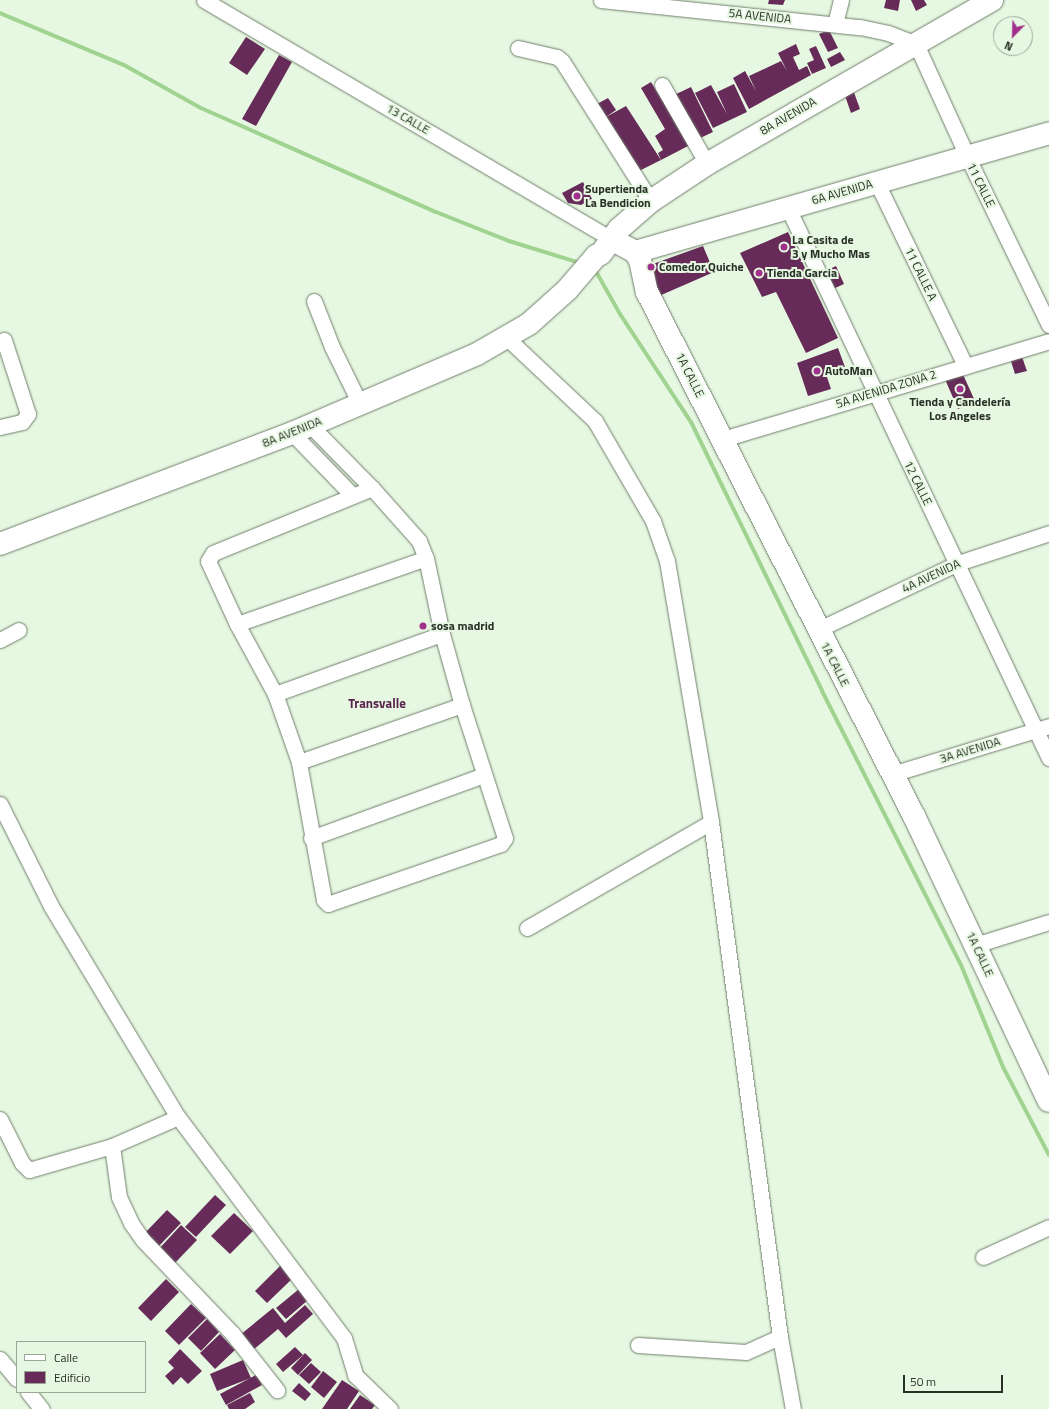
<!DOCTYPE html>
<html>
<head>
<meta charset="utf-8">
<style>
  body { margin:0 }
  #map { position:relative; width:1049px; height:1409px; overflow:hidden; background:#e7f8e2; font-family:"Titillium Web",sans-serif }
  div>[style] { position:absolute }
  .stream>* { height:4px; margin:-2px; padding:0 2px; transform-origin:2px; border-radius:2px; background:#a0d290 }
  .building>* { inset:0; background:#662b59 }
  .roads { filter:drop-shadow(0 0 1px #6f7e6b) drop-shadow(0 0 1px #6f7e6b) }
  .street>* { height:15px; margin:-7.5px; padding:0 7.5px; transform-origin:7.5px; border-radius:7.5px; background:#fff }
  .secondary>* { height:22px; margin:-11px; padding:0 11px; transform-origin:11px; border-radius:11px; background:#fff }
  .dots>* { width:11px; height:11px; translate:-50% -50%; box-sizing:border-box; border:2px solid #e7f8e2; border-radius:50% }
  span { translate:-50% -50%; white-space:nowrap; text-align:center; line-height:1.15; -webkit-text-stroke:4px #e7f8e2; paint-order:stroke }
  .street-label { font-size:12px; color:#293027 }
  .poi-label { font-size:12px; color:#293027; font-weight:700 }
  .left { translate:0 -50%; text-align:left }
  .neighbourhood-label { font-size:13px; color:#59224d; font-weight:700 }
  .legend { position:absolute; left:16px; top:1341px; width:130px; height:52px; box-sizing:border-box; background:#e7f8e2; border:1px solid #9ba897; margin:0; padding:5px 7px; list-style:none; font-size:12px; color:#293027 }
  .legend li { display:flex; align-items:center; gap:8px; height:20px }
  .legend b { width:20px; border:1px solid #9ba897 }
  .north { position:absolute; left:993px; top:16px; width:40px; height:40px; box-sizing:border-box; background:#e7f8e2; border:1px solid #9ba897; border-radius:50%; rotate:203deg; font-size:11px; font-weight:700; line-height:16px; text-align:center; color:#293027 }
  .north::after { content:''; display:block; margin:auto; width:14px; height:18px; background:#a1308c; clip-path:polygon(50% 0,100% 100%,50% 72%,0 100%) }
  .scale { position:absolute; left:903px; top:1375px; width:100px; height:18px; box-sizing:border-box; border:2px solid #293027; border-top:0; padding-left:5px; font-size:12px; line-height:14px; white-space:nowrap; color:#293027; -webkit-text-stroke:3px #e7f8e2; paint-order:stroke }
</style>
</head>
<body>
<div id="map">
  <div class="stream">
    <i style="left:0;top:13px;width:134px;rotate:22.8deg"></i>
    <i style="left:124px;top:65px;width:88px;rotate:29.2deg"></i>
    <i style="left:201px;top:108px;width:257px;rotate:23.9deg"></i>
    <i style="left:436px;top:212px;width:79px;rotate:21.7deg"></i>
    <i style="left:509px;top:241px;width:74px;rotate:17.2deg"></i>
    <i style="left:594px;top:268px;width:53px;rotate:60.5deg"></i>
    <i style="left:620px;top:314px;width:129px;rotate:56.7deg"></i>
    <i style="left:691px;top:422px;width:299px;rotate:64deg"></i>
    <i style="left:822px;top:691px;width:307px;rotate:63.1deg"></i>
    <i style="left:961px;top:965px;width:110px;rotate:67.6deg"></i>
    <i style="left:1003px;top:1067px;width:99px;rotate:62.4deg"></i>
  </div>
  <div class="building">
    <i style="clip-path:polygon(769px 0,785px 0,783px 5px,768px 4px)"></i>
    <i style="clip-path:polygon(886px 0,900px 0,898px 11px,884px 8px)"></i>
    <i style="clip-path:polygon(911px 0,924px 0,927px 5px,916px 11px)"></i>
    <i style="clip-path:polygon(829px 30px,838px 48px,828px 52px,819px 34px)"></i>
    <i style="clip-path:polygon(246px 37px,265px 49px,247px 75px,229px 63px)"></i>
    <i style="clip-path:polygon(796px 44px,800px 54px,793px 57px,799px 70px,807px 66px,811px 75px,749px 109px,733px 78px,745px 71px,756px 91px,749px 76px,781px 61px,787px 71px,778px 53px)"></i>
    <i style="clip-path:polygon(816px 46px,826px 68px,812px 74px,807px 63px,814px 60px,809px 49px)"></i>
    <i style="clip-path:polygon(840px 52px,845px 60px,831px 67px,827px 59px)"></i>
    <i style="clip-path:polygon(279px 55px,292px 62px,256px 126px,242px 119px)"></i>
    <i style="clip-path:polygon(651px 82px,690px 145px,661px 160px,658px 153px,663px 150px,655px 136px,665px 129px,641px 88px)"></i>
    <i style="clip-path:polygon(734px 84px,747px 112px,713px 128px,695px 93px,711px 85px,727px 114px,717px 92px)"></i>
    <i style="clip-path:polygon(691px 87px,713px 132px,696px 140px,672px 96px)"></i>
    <i style="clip-path:polygon(852px 87px,860px 109px,851px 113px,843px 90px)"></i>
    <i style="clip-path:polygon(608px 98px,616px 110px,606px 117px,597px 104px)"></i>
    <i style="clip-path:polygon(626px 106px,661px 160px,639px 171px,606px 117px)"></i>
    <i style="clip-path:polygon(583px 182px,592px 199px,581px 205px,568px 203px,562px 193px)"></i>
    <i style="clip-path:polygon(788px 232px,838px 338px,806px 353px,776px 292px,762px 297px,740px 253px)"></i>
    <i style="clip-path:polygon(703px 246px,714px 272px,659px 296px,650px 265px)"></i>
    <i style="clip-path:polygon(836px 266px,844px 284px,833px 289px,825px 271px)"></i>
    <i style="clip-path:polygon(838px 348px,845px 367px,826px 374px,831px 389px,808px 396px,797px 363px)"></i>
    <i style="clip-path:polygon(1021px 354px,1027px 371px,1015px 374px,1010px 358px)"></i>
    <i style="clip-path:polygon(961px 370px,975px 401px,958px 409px,944px 377px)"></i>
    <i style="clip-path:polygon(215px 1195px,226px 1205px,196px 1237px,185px 1227px)"></i>
    <i style="clip-path:polygon(167px 1210px,181px 1223px,158px 1247px,144px 1234px)"></i>
    <i style="clip-path:polygon(234px 1213px,253px 1231px,230px 1254px,211px 1236px)"></i>
    <i style="clip-path:polygon(181px 1225px,197px 1240px,174px 1264px,158px 1250px)"></i>
    <i style="clip-path:polygon(281px 1265px,293px 1278px,267px 1303px,255px 1291px)"></i>
    <i style="clip-path:polygon(166px 1279px,179px 1292px,151px 1321px,138px 1308px)"></i>
    <i style="clip-path:polygon(299px 1289px,308px 1300px,286px 1319px,276px 1308px)"></i>
    <i style="clip-path:polygon(191px 1304px,206px 1318px,179px 1345px,165px 1331px)"></i>
    <i style="clip-path:polygon(305px 1305px,313px 1314px,286px 1338px,278px 1329px,253px 1350px,240px 1335px,273px 1308px,285px 1323px)"></i>
    <i style="clip-path:polygon(207px 1319px,219px 1332px,201px 1351px,188px 1338px)"></i>
    <i style="clip-path:polygon(220px 1334px,235px 1350px,215px 1369px,200px 1353px)"></i>
    <i style="clip-path:polygon(295px 1347px,303px 1355px,283px 1372px,276px 1364px)"></i>
    <i style="clip-path:polygon(180px 1349px,202px 1371px,188px 1384px,181px 1377px,173px 1385px,165px 1376px,174px 1368px,168px 1362px)"></i>
    <i style="clip-path:polygon(305px 1353px,312px 1360px,298px 1375px,291px 1368px)"></i>
    <i style="clip-path:polygon(243px 1360px,251px 1378px,217px 1391px,210px 1374px)"></i>
    <i style="clip-path:polygon(311px 1363px,321px 1372px,309px 1384px,299px 1375px)"></i>
    <i style="clip-path:polygon(323px 1371px,337px 1382px,324px 1398px,311px 1387px)"></i>
    <i style="clip-path:polygon(256px 1375px,262px 1385px,226px 1405px,220px 1394px)"></i>
    <i style="clip-path:polygon(342px 1380px,359px 1391px,347px 1409px,322px 1409px)"></i>
    <i style="clip-path:polygon(299px 1383px,311px 1394px,305px 1401px,292px 1391px)"></i>
    <i style="clip-path:polygon(250px 1393px,255px 1402px,245px 1409px,229px 1409px,227px 1405px)"></i>
    <i style="clip-path:polygon(360px 1395px,375px 1405px,372px 1409px,350px 1409px)"></i>
  </div>
  <div class="roads">
    <div class="street">
      <i style="left:204px;top:0;width:472px;rotate:30.4deg"></i>
      <i style="left:601px;top:0;width:260px;rotate:6deg"></i>
      <i style="left:860px;top:27px;width:29px;rotate:12deg"></i>
      <i style="left:888px;top:33px;width:30px;rotate:21deg"></i>
      <i style="left:916px;top:44px;width:123px;rotate:65.5deg"></i>
      <i style="left:967px;top:156px;width:188px;rotate:64.1deg"></i>
      <i style="left:835px;top:24px;width:25px;rotate:-76deg"></i>
      <i style="left:518px;top:48px;width:40px;rotate:13deg"></i>
      <i style="left:557px;top:57px;width:6px;rotate:39deg"></i>
      <i style="left:562px;top:61px;width:166px;rotate:57.6deg"></i>
      <i style="left:662px;top:85px;width:91px;rotate:60.3deg"></i>
      <i style="left:877px;top:183px;width:202px;rotate:64.2deg"></i>
      <i style="left:788px;top:208px;width:609px;rotate:64.61deg"></i>
      <i style="left:314px;top:301px;width:49px;rotate:68.6deg"></i>
      <i style="left:332px;top:347px;width:64px;rotate:63.8deg"></i>
      <i style="left:507px;top:338px;width:121px;rotate:43.3deg"></i>
      <i style="left:595px;top:421px;width:116px;rotate:59.9deg"></i>
      <i style="left:653px;top:521px;width:42px;rotate:70.7deg"></i>
      <i style="left:667px;top:561px;width:265px;rotate:80.4deg"></i>
      <i style="left:711px;top:822px;width:520px;rotate:82.37deg"></i>
      <i style="left:780px;top:1337px;width:73px;rotate:79.8deg"></i>
      <i style="left:310px;top:425px;width:88px;rotate:45.5deg"></i>
      <i style="left:372px;top:488px;width:71px;rotate:48.4deg"></i>
      <i style="left:419px;top:541px;width:18px;rotate:68deg"></i>
      <i style="left:426px;top:558px;width:78px;rotate:78.1deg"></i>
      <i style="left:442px;top:634px;width:74px;rotate:74.3deg"></i>
      <i style="left:462px;top:705px;width:140px;rotate:72.1deg"></i>
      <i style="left:505px;top:838px;width:7px;rotate:124deg"></i>
      <i style="left:501px;top:844px;width:183px;rotate:160.9deg"></i>
      <i style="left:328px;top:904px;width:6px;rotate:-135deg"></i>
      <i style="left:324px;top:900px;width:140px;rotate:-100.3deg"></i>
      <i style="left:299px;top:762px;width:72px;rotate:-109.4deg"></i>
      <i style="left:275px;top:694px;width:80px;rotate:-118.5deg"></i>
      <i style="left:237px;top:624px;width:69px;rotate:-114.7deg"></i>
      <i style="left:208px;top:561px;width:9px;rotate:-58deg"></i>
      <i style="left:213px;top:553px;width:172px;rotate:-22.2deg"></i>
      <i style="left:0;top:427px;width:23px;rotate:-13deg"></i>
      <i style="left:22px;top:422px;width:10px;rotate:-53deg"></i>
      <i style="left:28px;top:414px;width:78px;rotate:-108deg"></i>
      <i style="left:292px;top:433px;width:86px;rotate:45.9deg"></i>
      <i style="left:723px;top:439px;width:340px;rotate:-16.7deg"></i>
      <i style="left:237px;top:624px;width:200px;rotate:-19.2deg"></i>
      <i style="left:817px;top:630px;width:156px;rotate:-25.4deg"></i>
      <i style="left:958px;top:563px;width:96px;rotate:-18.2deg"></i>
      <i style="left:0;top:640px;width:21px;rotate:-28deg"></i>
      <i style="left:275px;top:694px;width:177px;rotate:-19.8deg"></i>
      <i style="left:299px;top:762px;width:173px;rotate:-19.3deg"></i>
      <i style="left:892px;top:774px;width:164px;rotate:-17deg"></i>
      <i style="left:0;top:804px;width:114px;rotate:63.4deg"></i>
      <i style="left:51px;top:906px;width:246px;rotate:59deg"></i>
      <i style="left:178px;top:1117px;width:276px;rotate:53.1deg"></i>
      <i style="left:344px;top:1338px;width:39px;rotate:73deg"></i>
      <i style="left:355px;top:1375px;width:49px;rotate:44.2deg"></i>
      <i style="left:311px;top:838px;width:184px;rotate:-20deg"></i>
      <i style="left:527px;top:928px;width:212px;rotate:-29.9deg"></i>
      <i style="left:975px;top:945px;width:77px;rotate:-17.3deg"></i>
      <i style="left:0;top:1119px;width:49px;rotate:63.4deg"></i>
      <i style="left:22px;top:1163px;width:10px;rotate:45deg"></i>
      <i style="left:29px;top:1170px;width:86px;rotate:-16.1deg"></i>
      <i style="left:112px;top:1146px;width:72px;rotate:-23.7deg"></i>
      <i style="left:112px;top:1146px;width:51px;rotate:82.2deg"></i>
      <i style="left:119px;top:1197px;width:29px;rotate:65deg"></i>
      <i style="left:131px;top:1223px;width:21px;rotate:55deg"></i>
      <i style="left:143px;top:1240px;width:129px;rotate:46.3deg"></i>
      <i style="left:232px;top:1333px;width:73px;rotate:51.7deg"></i>
      <i style="left:983px;top:1257px;width:72px;rotate:-24.4deg"></i>
      <i style="left:638px;top:1345px;width:108px;rotate:3.7deg"></i>
      <i style="left:746px;top:1352px;width:37px;rotate:-24deg"></i>
      <i style="left:0;top:1359px;width:26px;rotate:50deg"></i>
      <i style="left:28px;top:1392px;width:22px;rotate:51deg"></i>
    </div>
    <div class="secondary">
      <i style="left:611px;top:239px;width:27px;rotate:28deg"></i>
      <i style="left:635px;top:252px;width:9px;rotate:58deg"></i>
      <i style="left:640px;top:260px;width:33px;rotate:78deg"></i>
      <i style="left:647px;top:292px;width:588px;rotate:63deg"></i>
      <i style="left:914px;top:816px;width:315px;rotate:64.7deg"></i>
      <i style="left:603px;top:251px;width:27px;rotate:-54deg"></i>
      <i style="left:619px;top:229px;width:43px;rotate:-41.2deg"></i>
      <i style="left:651px;top:201px;width:67px;rotate:-33.5deg"></i>
      <i style="left:707px;top:164px;width:329px;rotate:-29.9deg"></i>
      <i style="left:635px;top:252px;width:431px;rotate:-16deg"></i>
      <i style="left:0;top:544px;width:312px;rotate:-20.8deg"></i>
      <i style="left:292px;top:433px;width:201px;rotate:-23.1deg"></i>
      <i style="left:477px;top:354px;width:60px;rotate:-30deg"></i>
      <i style="left:529px;top:324px;width:51px;rotate:-41.8deg"></i>
      <i style="left:567px;top:290px;width:45px;rotate:-49.5deg"></i>
      <i style="left:596px;top:256px;width:5px;rotate:-22deg"></i>
    </div>
  </div>
  <div class="dots">
    <i style="left:577px;top:196px;background:#a1308c"></i>
    <i style="left:784px;top:247px;background:#a1308c"></i>
    <i style="left:651px;top:267px;background:#a1308c"></i>
    <i style="left:759px;top:273px;background:#a1308c"></i>
    <i style="left:817px;top:371px;background:#a1308c"></i>
    <i style="left:960px;top:389px;background:#a1308c"></i>
    <i style="left:423px;top:626px;background:#a1308c"></i>
  </div>
  <div class="street-label">
    <span style="left:760px;top:16px;rotate:6deg">5A AVENIDA</span>
    <span style="left:788px;top:116px;rotate:-30deg">8A AVENIDA</span>
    <span style="left:408px;top:119px;rotate:30deg">13 CALLE</span>
    <span style="left:981px;top:185px;rotate:64deg">11 CALLE</span>
    <span style="left:842px;top:192px;rotate:-16deg">6A AVENIDA</span>
    <span style="left:921px;top:274px;rotate:64deg">11 CALLE A</span>
    <span style="left:690px;top:375px;rotate:63deg">1A CALLE</span>
    <span style="left:886px;top:389px;rotate:-17deg">5A AVENIDA ZONA 2</span>
    <span style="left:292px;top:432px;rotate:-22deg">8A AVENIDA</span>
    <span style="left:918px;top:483px;rotate:64deg">12 CALLE</span>
    <span style="left:931px;top:576px;rotate:-25deg">4A AVENIDA</span>
    <span style="left:835px;top:664px;rotate:63deg">1A CALLE</span>
    <span style="left:970px;top:750px;rotate:-17deg">3A AVENIDA</span>
    <span style="left:980px;top:954px;rotate:65deg">1A CALLE</span>
  </div>
  <div class="poi-label">
    <span class="left" style="left:585px;top:196px">Supertienda<br>La Bendicion</span>
    <span class="left" style="left:792px;top:247px">La Casita de<br>3 y Mucho Mas</span>
    <span class="left" style="left:659px;top:267px">Comedor Quiche</span>
    <span class="left" style="left:767px;top:273px">Tienda Garcia</span>
    <span class="left" style="left:825px;top:371px">AutoMan</span>
    <span style="left:960px;top:409px">Tienda y Candelería<br>Los Angeles</span>
    <span class="left" style="left:431px;top:626px">sosa madrid</span>
  </div>
  <div class="neighbourhood-label">
    <span style="left:377px;top:703px">Transvalle</span>
  </div>
  <ul class="legend">
  <li><b style="height:5px;background:#fff"></b>Calle</li>
  <li><b style="height:11px;background:#662b59"></b>Edificio</li>
  </ul>
  <div class="north">N</div>
  <div class="scale">50 m</div>
</div>
</body>
</html>
